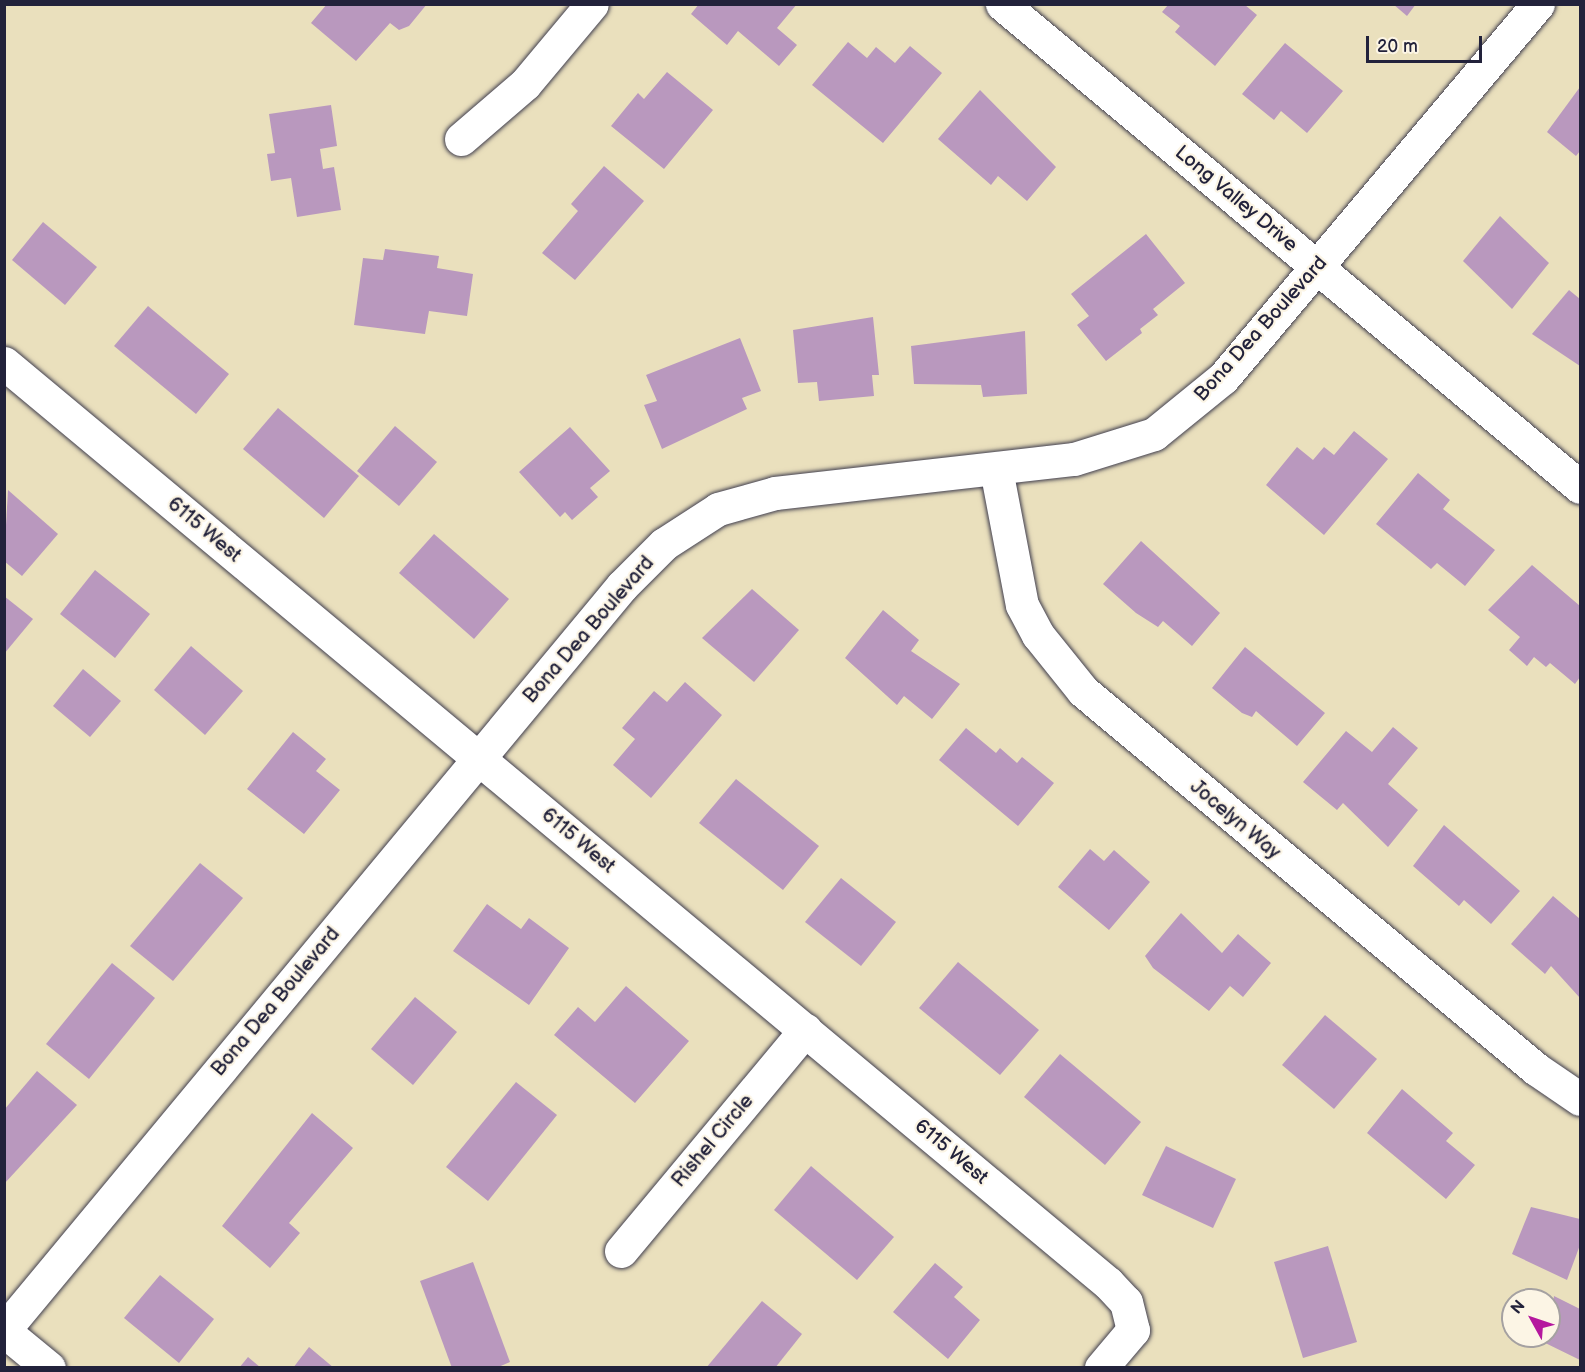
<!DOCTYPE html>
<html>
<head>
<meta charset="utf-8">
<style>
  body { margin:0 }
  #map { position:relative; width:1585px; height:1372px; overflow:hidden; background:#eae0bd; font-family:"Balsamiq Sans",sans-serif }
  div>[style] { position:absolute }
  .building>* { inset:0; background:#b998be }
  .roads { filter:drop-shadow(0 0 2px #403e4e) drop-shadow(0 0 2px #403e4e) }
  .minor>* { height:33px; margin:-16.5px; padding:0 16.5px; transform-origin:16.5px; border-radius:16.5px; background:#fff }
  span { translate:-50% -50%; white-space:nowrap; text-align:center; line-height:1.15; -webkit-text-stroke:4.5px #fcf5e5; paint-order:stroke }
  .street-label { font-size:20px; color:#22223b }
  .frame { position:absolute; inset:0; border:6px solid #22223b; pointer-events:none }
  .north { position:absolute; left:1501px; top:1288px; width:60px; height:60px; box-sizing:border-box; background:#fcf5e5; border:2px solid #a5a1a1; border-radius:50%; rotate:310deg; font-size:16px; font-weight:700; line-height:24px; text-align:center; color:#22223b }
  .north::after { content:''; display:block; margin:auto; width:21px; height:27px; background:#b5179e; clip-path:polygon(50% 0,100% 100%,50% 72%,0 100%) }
  .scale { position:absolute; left:1366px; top:36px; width:116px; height:27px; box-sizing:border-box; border:3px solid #22223b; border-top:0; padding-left:8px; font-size:18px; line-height:21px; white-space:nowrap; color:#22223b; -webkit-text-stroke:4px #fcf5e5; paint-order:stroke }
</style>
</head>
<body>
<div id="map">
  <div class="building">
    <i style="clip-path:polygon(327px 4px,427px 4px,409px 26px,399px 30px,390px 23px,356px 61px,311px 23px)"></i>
    <i style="clip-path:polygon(699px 4px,797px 4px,777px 28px,797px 45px,779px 66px,738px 31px,727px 45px,691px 14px)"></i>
    <i style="clip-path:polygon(1393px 4px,1416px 4px,1407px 16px)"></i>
    <i style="clip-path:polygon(1168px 5px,1245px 5px,1257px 15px,1215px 66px,1175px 32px,1180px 26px,1162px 12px)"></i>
    <i style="clip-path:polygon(848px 42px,867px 58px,876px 47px,895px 63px,910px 46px,942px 73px,883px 143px,812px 85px)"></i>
    <i style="clip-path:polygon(1285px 43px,1343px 91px,1307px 133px,1281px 111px,1274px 120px,1242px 94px)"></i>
    <i style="clip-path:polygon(667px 72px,713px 110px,664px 169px,611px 126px,638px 93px,644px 99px)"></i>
    <i style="clip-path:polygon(1580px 87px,1580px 151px,1576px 156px,1547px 132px)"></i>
    <i style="clip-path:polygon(980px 90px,1056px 167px,1027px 201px,998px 176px,991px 185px,938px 139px)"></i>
    <i style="clip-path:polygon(331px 105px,337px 146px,320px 149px,323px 169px,334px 167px,341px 210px,297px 217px,291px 178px,271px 181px,267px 154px,275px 153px,269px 114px)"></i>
    <i style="clip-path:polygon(604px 166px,644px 201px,575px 280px,542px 253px,578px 211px,571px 204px)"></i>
    <i style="clip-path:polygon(1500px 216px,1549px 263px,1512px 309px,1463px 261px)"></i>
    <i style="clip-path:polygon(43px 222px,97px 267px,65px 305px,12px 260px)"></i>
    <i style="clip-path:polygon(1146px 234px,1185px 283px,1153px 309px,1158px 315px,1140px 329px,1142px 333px,1106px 361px,1077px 325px,1089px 316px,1071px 294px)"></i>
    <i style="clip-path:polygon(385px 249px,439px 256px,437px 268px,473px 274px,467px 316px,429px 311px,425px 334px,354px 325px,363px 258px,383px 260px)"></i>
    <i style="clip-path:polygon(1569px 290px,1580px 299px,1580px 366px,1532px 334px)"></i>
    <i style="clip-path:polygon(148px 306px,229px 374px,196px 414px,114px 346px)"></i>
    <i style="clip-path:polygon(873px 317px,879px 375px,872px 375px,874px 396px,819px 401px,817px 382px,798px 383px,793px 330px)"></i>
    <i style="clip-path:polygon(1025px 331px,1027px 394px,983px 397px,981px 385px,914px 384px,911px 346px)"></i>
    <i style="clip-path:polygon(740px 338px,761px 391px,742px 398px,747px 409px,662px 449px,644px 405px,657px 401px,646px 375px)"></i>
    <i style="clip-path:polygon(278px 408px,359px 476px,324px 518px,243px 449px)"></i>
    <i style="clip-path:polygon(395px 426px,437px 462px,399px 506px,357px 471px)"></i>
    <i style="clip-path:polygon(570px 427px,610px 471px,590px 488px,598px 497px,572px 520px,565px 512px,560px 517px,519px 472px)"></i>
    <i style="clip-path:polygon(1354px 431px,1388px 459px,1324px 535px,1266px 485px,1297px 447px,1313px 460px,1324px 447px,1334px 455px)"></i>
    <i style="clip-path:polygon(1418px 473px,1450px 500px,1443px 509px,1495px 550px,1465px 586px,1437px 563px,1431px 569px,1376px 524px)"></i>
    <i style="clip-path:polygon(8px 490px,58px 534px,22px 576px,4px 561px)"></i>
    <i style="clip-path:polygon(434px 534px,509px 599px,474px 639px,399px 573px)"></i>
    <i style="clip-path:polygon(1141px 541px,1220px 613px,1192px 646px,1163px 621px,1158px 627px,1136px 613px,1103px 584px)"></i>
    <i style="clip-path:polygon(1532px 565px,1580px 606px,1580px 677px,1575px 684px,1550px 663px,1546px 667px,1534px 657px,1527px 666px,1509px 650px,1520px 637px,1488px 610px)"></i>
    <i style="clip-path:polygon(95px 570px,150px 614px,115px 658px,60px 614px)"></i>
    <i style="clip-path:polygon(752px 589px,799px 630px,754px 682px,702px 638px)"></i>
    <i style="clip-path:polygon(4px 596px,33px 619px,4px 654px)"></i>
    <i style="clip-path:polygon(883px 610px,919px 640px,911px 651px,960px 684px,932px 719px,904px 696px,897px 705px,845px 658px)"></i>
    <i style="clip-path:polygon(191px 646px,243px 691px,205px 735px,154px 690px)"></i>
    <i style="clip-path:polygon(1245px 647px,1325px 713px,1297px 746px,1256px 711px,1252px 717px,1242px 713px,1212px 688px)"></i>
    <i style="clip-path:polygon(83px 669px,121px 701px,90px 737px,53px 706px)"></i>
    <i style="clip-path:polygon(685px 682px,722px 715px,651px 798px,613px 765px,635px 739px,622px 728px,654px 691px,667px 702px)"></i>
    <i style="clip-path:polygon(1393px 727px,1418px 748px,1388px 784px,1418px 810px,1388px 847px,1343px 803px,1337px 810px,1303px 782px,1346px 731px,1372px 752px)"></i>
    <i style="clip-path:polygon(966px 728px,996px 753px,1000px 748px,1017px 763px,1022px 757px,1054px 783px,1018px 826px,939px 760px)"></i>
    <i style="clip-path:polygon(293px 732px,326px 759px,316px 771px,340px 790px,304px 834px,247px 789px)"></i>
    <i style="clip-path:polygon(736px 779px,819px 846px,783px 890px,699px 823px)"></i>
    <i style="clip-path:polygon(1444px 825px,1520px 891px,1491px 924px,1464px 900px,1459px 906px,1413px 866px)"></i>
    <i style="clip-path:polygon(1090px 849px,1104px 861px,1114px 850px,1150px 882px,1109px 930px,1058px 887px)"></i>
    <i style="clip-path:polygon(200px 863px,243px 898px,173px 981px,130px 946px)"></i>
    <i style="clip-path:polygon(841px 878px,896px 922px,861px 966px,805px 922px)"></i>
    <i style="clip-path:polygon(1553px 896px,1580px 919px,1580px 998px,1551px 966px,1545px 974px,1511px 944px)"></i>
    <i style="clip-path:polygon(487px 904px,521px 929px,529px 918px,569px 948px,529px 1005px,453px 951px)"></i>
    <i style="clip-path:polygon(1181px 913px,1222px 953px,1238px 934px,1271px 963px,1243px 997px,1230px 986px,1209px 1011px,1153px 968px,1145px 956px)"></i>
    <i style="clip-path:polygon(958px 962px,1039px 1030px,1000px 1075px,919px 1008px)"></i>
    <i style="clip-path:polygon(112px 963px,155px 998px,89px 1079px,46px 1044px)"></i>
    <i style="clip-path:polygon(626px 986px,689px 1041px,635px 1103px,554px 1035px,578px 1007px,595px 1022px)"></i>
    <i style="clip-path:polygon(415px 997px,457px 1032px,413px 1085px,371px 1049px)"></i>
    <i style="clip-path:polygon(1325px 1015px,1377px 1059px,1334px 1109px,1282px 1065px)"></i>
    <i style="clip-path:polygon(1060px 1054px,1141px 1122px,1105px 1165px,1024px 1097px)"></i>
    <i style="clip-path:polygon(37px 1071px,77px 1105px,4px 1184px,4px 1110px)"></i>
    <i style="clip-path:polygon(516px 1082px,557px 1115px,488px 1201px,446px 1167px)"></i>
    <i style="clip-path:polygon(1402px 1089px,1453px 1133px,1446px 1141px,1475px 1165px,1446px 1199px,1367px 1133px)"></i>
    <i style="clip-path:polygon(312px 1113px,353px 1148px,289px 1223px,300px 1233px,270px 1268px,222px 1226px)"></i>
    <i style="clip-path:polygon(1166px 1146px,1236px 1179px,1213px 1228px,1142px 1195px)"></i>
    <i style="clip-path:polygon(811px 1166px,894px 1237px,857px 1280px,774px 1210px)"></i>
    <i style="clip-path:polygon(1531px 1207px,1580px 1219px,1580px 1245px,1567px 1280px,1512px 1254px)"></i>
    <i style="clip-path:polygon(1328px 1246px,1357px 1342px,1303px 1358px,1274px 1262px)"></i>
    <i style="clip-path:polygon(473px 1262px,510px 1362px,496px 1368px,452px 1368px,420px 1281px)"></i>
    <i style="clip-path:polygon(935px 1263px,963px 1287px,954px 1297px,980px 1320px,948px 1359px,893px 1312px)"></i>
    <i style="clip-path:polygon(160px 1275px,214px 1319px,179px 1363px,124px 1318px)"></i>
    <i style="clip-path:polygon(1554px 1296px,1580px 1309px,1580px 1360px,1531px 1336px,1549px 1336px)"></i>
    <i style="clip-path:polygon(762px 1301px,802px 1334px,775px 1368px,706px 1368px)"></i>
    <i style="clip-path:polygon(309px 1347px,334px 1368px,293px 1368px)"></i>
    <i style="clip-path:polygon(248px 1357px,261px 1368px,239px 1368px)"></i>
  </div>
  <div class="roads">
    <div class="minor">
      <i style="left:1002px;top:4px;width:753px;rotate:39.88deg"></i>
      <i style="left:461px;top:139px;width:84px;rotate:-40.7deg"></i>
      <i style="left:525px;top:84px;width:104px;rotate:-50.1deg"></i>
      <i style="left:4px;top:363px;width:1437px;rotate:39.81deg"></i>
      <i style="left:1108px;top:1283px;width:26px;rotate:47deg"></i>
      <i style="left:1126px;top:1302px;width:29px;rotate:76deg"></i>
      <i style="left:1133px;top:1330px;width:50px;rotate:130.1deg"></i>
      <i style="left:996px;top:469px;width:138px;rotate:79.2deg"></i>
      <i style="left:1022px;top:605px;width:34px;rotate:62deg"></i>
      <i style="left:1038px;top:635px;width:72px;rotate:51.2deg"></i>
      <i style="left:1083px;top:691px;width:590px;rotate:39.84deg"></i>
      <i style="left:1536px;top:1069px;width:53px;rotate:34.3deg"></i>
      <i style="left:621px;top:1251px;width:288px;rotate:-50.2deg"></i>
      <i style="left:4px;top:1330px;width:967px;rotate:-50.29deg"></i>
      <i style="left:622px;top:586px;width:59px;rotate:-45deg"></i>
      <i style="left:664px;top:544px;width:64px;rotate:-32.9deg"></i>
      <i style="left:718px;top:509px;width:59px;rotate:-15.7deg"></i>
      <i style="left:775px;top:493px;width:301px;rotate:-6.5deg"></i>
      <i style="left:1074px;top:459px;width:84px;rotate:-17.4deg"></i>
      <i style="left:1154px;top:434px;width:89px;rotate:-39.1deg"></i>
      <i style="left:1223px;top:378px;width:489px;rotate:-49.9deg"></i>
      <i style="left:4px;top:1331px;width:58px;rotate:39.4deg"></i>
    </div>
  </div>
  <div class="street-label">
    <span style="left:1236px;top:199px;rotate:40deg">Long Valley Drive</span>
    <span style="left:1261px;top:329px;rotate:-48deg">Bona Dea Boulevard</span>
    <span style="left:204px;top:530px;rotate:40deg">6115 West</span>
    <span style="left:589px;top:630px;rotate:-49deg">Bona Dea Boulevard</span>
    <span style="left:1235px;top:820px;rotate:40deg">Jocelyn Way</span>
    <span style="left:578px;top:841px;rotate:40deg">6115 West</span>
    <span style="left:276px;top:1002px;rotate:-50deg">Bona Dea Boulevard</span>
    <span style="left:713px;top:1141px;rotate:-50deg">Rishel Circle</span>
    <span style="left:951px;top:1152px;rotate:40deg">6115 West</span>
  </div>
  <div class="frame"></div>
  <div class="north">N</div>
  <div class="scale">20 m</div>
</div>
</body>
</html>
